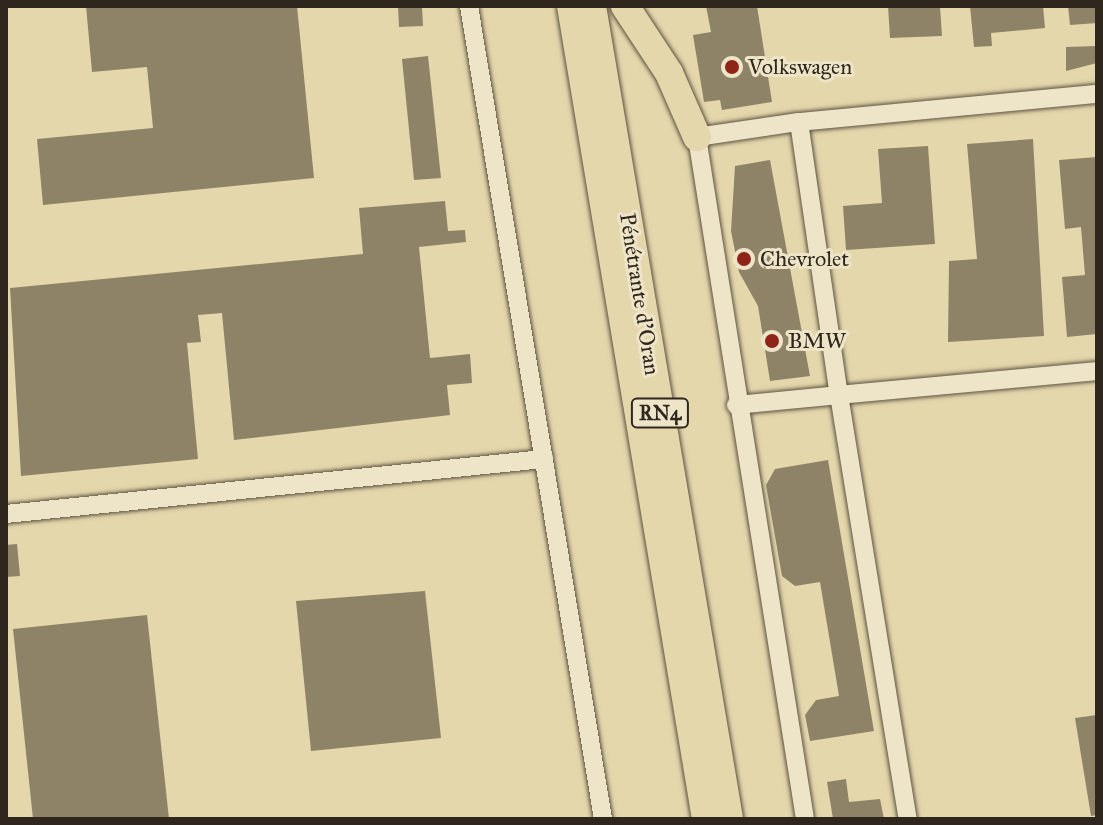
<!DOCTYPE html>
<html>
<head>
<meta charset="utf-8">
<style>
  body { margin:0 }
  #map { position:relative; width:1103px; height:825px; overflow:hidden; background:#e5d7ac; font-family:"IM FELL Great Primer",serif }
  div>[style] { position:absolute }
  .building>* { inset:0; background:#8e8367 }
  .roads { filter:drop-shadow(0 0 2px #5c5341) drop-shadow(0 0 2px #5c5341) }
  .minor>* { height:18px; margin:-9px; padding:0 9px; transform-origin:9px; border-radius:9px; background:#eee5c9 }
  .highway>* { height:28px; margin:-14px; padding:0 14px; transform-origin:14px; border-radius:14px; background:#e5d7ac }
  .dots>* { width:22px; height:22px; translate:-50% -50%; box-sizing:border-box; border:4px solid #eee5c9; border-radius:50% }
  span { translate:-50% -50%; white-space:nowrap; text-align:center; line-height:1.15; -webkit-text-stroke:6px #eee5c9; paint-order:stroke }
  .shield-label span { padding:2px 6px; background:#eee5c9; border:2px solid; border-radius:6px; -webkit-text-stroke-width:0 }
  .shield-label { font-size:20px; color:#2f271d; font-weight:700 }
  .poi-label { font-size:22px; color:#2f271d }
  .left { translate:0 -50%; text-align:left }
  .street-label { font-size:22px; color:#2f271d }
  .frame { position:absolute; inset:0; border:8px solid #2f271d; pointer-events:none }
</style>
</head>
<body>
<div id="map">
  <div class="building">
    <i style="clip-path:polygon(86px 6px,297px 6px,314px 178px,43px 205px,37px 139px,153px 128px,147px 67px,92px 72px)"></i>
    <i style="clip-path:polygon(398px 6px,422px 6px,423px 26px,399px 27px)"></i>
    <i style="clip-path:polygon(706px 6px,757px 6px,772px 102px,722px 110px,720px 100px,704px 102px,693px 35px,711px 32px)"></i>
    <i style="clip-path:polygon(888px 6px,940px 6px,942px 36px,890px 38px)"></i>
    <i style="clip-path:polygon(970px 6px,1043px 6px,1045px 28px,991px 33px,992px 46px,974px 47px)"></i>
    <i style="clip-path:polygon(1068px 6px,1097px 6px,1097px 23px,1070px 25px)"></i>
    <i style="clip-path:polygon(1097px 46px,1097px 63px,1066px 71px,1066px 47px)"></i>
    <i style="clip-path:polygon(428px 56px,441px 178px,414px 180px,402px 59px)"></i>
    <i style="clip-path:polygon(1033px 139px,1044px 336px,948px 342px,949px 261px,977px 259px,967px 144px)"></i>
    <i style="clip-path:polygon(928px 146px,935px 244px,846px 250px,843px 206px,882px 203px,878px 149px)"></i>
    <i style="clip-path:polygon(1097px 157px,1097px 334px,1067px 337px,1062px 277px,1085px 275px,1081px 227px,1065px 229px,1059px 160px)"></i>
    <i style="clip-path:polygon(770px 160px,810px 376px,770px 381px,758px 306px,739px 272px,731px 231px,735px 166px)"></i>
    <i style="clip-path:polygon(445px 201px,448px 231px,465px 230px,466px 242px,419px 247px,430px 358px,470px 354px,472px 383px,447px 385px,450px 415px,234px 440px,222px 313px,198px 315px,201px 342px,187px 343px,198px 459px,21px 476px,10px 288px,363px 254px,359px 208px)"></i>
    <i style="clip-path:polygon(828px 460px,874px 731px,810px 741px,805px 715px,816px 700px,839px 696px,820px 582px,795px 586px,782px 576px,766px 485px,775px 469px)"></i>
    <i style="clip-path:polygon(17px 544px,20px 576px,6px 577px,6px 545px)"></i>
    <i style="clip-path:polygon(425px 591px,441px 738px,311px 751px,296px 601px)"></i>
    <i style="clip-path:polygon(147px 615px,169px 819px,33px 819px,13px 629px)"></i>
    <i style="clip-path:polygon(1097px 715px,1097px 815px,1091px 816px,1075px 718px)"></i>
    <i style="clip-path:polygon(846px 779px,849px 802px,880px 799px,884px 819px,833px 819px,827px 782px)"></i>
  </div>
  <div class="roads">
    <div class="minor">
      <i style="left:469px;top:6px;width:824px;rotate:80.64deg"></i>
      <i style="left:799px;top:122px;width:299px;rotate:-5.4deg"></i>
      <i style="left:736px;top:405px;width:103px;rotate:-5.5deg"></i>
      <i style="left:839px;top:395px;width:430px;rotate:80.8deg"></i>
      <i style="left:6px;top:514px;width:541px;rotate:-5.84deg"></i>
      <i style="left:805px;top:819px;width:690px;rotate:-99deg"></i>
      <i style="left:697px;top:137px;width:103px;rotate:-8.4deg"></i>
      <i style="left:799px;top:122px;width:276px;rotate:81.7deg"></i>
      <i style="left:839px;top:395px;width:259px;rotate:-5.3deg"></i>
    </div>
    <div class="highway">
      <i style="left:571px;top:6px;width:824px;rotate:80.57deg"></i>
      <i style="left:592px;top:6px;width:824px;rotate:80.43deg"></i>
      <i style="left:625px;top:6px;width:80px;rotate:56.7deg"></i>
      <i style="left:669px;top:73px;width:70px;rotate:66.4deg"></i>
    </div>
  </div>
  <div class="dots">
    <i style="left:732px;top:67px;background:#8f2418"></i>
    <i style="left:744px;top:259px;background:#8f2418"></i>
    <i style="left:772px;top:341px;background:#8f2418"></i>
  </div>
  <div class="shield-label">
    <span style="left:660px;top:413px">RN4</span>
  </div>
  <div class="poi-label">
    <span class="left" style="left:748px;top:67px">Volkswagen</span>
    <span class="left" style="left:760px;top:259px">Chevrolet</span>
    <span class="left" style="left:788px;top:341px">BMW</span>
  </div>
  <div class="street-label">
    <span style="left:640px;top:294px;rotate:81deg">Pénétrante d'Oran</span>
  </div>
  <div class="frame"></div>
</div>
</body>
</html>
